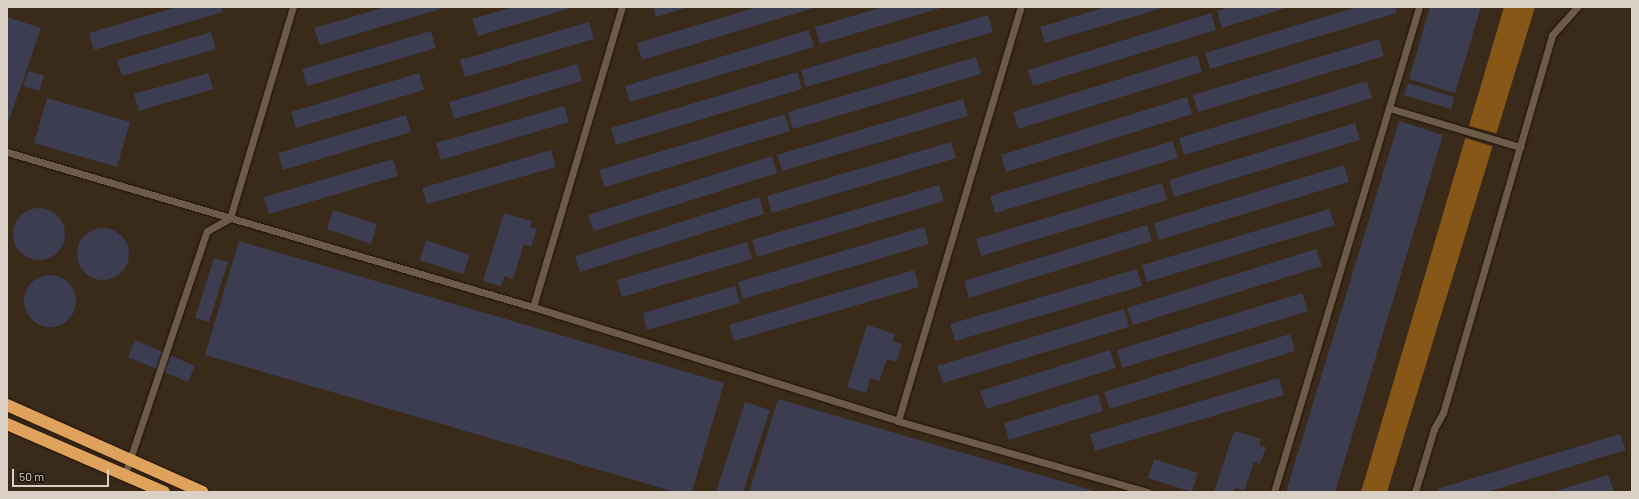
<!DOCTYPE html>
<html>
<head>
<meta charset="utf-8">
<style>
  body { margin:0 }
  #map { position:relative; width:1639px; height:499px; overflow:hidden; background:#392a1a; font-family:Barlow,sans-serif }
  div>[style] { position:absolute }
  .water>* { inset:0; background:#875717 }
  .pier>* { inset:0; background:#392a1a }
  .building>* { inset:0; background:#3d3d52 }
  .round { border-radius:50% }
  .roads { filter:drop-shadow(0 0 1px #201204) drop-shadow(0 0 1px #201204) }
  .service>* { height:7px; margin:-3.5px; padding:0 3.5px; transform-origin:3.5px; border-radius:3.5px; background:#6c5b49 }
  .motorway>* { height:12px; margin:-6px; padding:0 6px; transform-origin:6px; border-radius:6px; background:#dea25c }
  span { translate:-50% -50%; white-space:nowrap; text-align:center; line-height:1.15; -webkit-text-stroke:3px #1b140d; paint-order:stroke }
  .frame { position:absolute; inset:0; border:8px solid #dad0c6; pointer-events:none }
  .scale { position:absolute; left:12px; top:469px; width:97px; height:18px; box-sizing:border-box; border:2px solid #dad0c6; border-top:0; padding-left:5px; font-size:12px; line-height:14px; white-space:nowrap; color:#dad0c6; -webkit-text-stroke:3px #1b140d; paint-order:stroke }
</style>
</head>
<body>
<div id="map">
  <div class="water">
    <i style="clip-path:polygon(1504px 7px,1535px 7px,1387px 492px,1361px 492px)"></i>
  </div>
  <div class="pier">
    <i style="clip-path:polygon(1466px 125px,1499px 134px,1495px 147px,1462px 137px)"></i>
  </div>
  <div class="building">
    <i style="clip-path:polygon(177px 7px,221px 7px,223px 12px,94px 50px,89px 33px)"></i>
    <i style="clip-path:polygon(386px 7px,447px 7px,320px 45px,314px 28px)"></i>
    <i style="clip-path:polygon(513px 7px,574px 7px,478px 36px,472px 19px)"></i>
    <i style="clip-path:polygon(653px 7px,689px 7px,656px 17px)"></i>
    <i style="clip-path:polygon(758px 7px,817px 7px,642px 60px,637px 43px)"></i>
    <i style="clip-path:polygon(883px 7px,944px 7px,820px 44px,815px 27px)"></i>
    <i style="clip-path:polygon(1106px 7px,1166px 7px,1045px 43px,1040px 27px)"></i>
    <i style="clip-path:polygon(1231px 7px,1289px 7px,1222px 28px,1217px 11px)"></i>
    <i style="clip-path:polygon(1357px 7px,1395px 7px,1397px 13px,1210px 69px,1205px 53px)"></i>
    <i style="clip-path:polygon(1430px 7px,1481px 7px,1455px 93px,1409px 79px)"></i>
    <i style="clip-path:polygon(1211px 13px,1216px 30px,1033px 86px,1028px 70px)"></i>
    <i style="clip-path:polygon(988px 15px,993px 32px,806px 87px,801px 70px)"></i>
    <i style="clip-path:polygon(7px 17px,41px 28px,7px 126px)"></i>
    <i style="clip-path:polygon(589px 22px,594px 39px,465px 77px,460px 60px)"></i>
    <i style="clip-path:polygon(809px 30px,814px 47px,630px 102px,625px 86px)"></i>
    <i style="clip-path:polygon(431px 31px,436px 48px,307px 86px,302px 69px)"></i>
    <i style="clip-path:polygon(211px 32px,216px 49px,122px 76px,117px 60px)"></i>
    <i style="clip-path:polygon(1379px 39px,1384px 56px,1198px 112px,1193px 95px)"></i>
    <i style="clip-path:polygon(1197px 55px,1202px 72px,1018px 129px,1013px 112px)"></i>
    <i style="clip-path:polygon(976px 57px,981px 74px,793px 129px,788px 112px)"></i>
    <i style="clip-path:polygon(577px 64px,582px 81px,454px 119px,449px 102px)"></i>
    <i style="clip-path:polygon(29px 71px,44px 76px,39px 91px,23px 86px)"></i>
    <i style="clip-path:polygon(797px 72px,802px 89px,616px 145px,611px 128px)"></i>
    <i style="clip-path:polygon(208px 73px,213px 89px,139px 111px,134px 94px)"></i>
    <i style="clip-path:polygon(419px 73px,424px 90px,296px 128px,291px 112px)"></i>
    <i style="clip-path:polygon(1367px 81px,1372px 98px,1184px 155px,1179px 138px)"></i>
    <i style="clip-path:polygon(1408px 83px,1454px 97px,1451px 109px,1404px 95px)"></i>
    <i style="clip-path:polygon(1187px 97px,1192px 114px,1006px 172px,1001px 155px)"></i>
    <i style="clip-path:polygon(47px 98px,130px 122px,117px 167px,34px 143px)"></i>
    <i style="clip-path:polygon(963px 99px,968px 116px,782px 171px,777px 155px)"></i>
    <i style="clip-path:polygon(564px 106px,569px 122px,441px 160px,436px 143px)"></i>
    <i style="clip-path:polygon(785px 114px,790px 131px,605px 187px,599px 170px)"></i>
    <i style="clip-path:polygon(406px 115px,411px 132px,283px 170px,278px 153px)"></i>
    <i style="clip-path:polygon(1399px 121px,1443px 135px,1335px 492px,1286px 492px)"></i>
    <i style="clip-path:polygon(1355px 123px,1360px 140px,1174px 197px,1169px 180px)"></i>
    <i style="clip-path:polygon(1173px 141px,1178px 158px,995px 213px,990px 196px)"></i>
    <i style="clip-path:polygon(951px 142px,956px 158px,772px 213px,767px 196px)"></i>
    <i style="clip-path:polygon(551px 150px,556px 167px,427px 204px,422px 188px)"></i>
    <i style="clip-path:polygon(772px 156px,777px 173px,594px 231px,588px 215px)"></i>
    <i style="clip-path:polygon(393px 159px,398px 176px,269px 214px,264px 197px)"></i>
    <i style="clip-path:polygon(1344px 165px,1349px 182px,1159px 240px,1154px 223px)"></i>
    <i style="clip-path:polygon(1162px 183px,1167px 200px,981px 256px,976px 239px)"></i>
    <i style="clip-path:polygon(939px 185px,944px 201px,757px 257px,752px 240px)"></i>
    <i style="clip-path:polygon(759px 197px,764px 214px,580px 272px,575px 256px)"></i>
    <i class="round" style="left:13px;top:208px;width:52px;height:52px"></i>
    <i style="clip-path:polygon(1329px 209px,1335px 225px,1147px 282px,1142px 265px)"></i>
    <i style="clip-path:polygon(333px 210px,377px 224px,371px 244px,327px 229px)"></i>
    <i style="clip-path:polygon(504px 213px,532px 221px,530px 227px,537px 229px,531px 247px,524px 244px,513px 279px,505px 276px,501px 286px,483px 281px)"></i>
    <i style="clip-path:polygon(1147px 225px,1152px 241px,969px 298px,964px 281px)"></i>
    <i style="clip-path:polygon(924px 227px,929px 244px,743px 299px,738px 282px)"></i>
    <i class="round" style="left:77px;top:228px;width:52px;height:52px"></i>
    <i style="clip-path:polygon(426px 240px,470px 255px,463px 274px,420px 260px)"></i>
    <i style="clip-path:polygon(239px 241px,724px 383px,692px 492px,675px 492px,205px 355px)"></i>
    <i style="clip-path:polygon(747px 242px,752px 259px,622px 297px,617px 280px)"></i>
    <i style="clip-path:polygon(1316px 249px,1322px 266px,1133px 325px,1127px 308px)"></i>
    <i style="clip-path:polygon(214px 258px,228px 262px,209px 322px,195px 318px)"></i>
    <i style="clip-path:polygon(1137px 269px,1142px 286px,955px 341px,950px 324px)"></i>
    <i style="clip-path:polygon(914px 270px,919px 287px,734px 341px,729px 325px)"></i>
    <i class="round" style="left:24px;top:275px;width:52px;height:52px"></i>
    <i style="clip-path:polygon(735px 286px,740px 303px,647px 330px,643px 313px)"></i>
    <i style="clip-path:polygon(1302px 293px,1308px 311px,1122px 368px,1117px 350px)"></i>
    <i style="clip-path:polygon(1124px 309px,1129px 327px,943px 383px,937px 366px)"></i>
    <i style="clip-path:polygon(867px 325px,895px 334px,893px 341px,902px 344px,896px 362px,887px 359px,879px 381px,870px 378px,866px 393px,847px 387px)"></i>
    <i style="clip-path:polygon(1290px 334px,1295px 351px,1110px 409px,1104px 392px)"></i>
    <i style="clip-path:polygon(135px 340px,195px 366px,188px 382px,128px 357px)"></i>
    <i style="clip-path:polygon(1110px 350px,1116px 368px,986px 409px,980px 391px)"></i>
    <i style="clip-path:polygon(1279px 378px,1284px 395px,1095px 451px,1090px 434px)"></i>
    <i style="clip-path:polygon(1098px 394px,1103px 411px,1009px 440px,1004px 423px)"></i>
    <i style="clip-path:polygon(778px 399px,1064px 482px,1097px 492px,749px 492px)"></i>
    <i style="clip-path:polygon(745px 402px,770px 410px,743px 492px,716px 492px)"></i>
    <i style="clip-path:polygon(1234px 431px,1261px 439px,1259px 445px,1266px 447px,1260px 464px,1254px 462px,1244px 491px,1235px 488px,1234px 492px,1214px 492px)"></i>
    <i style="clip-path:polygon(1620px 434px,1626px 450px,1487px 492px,1438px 492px,1437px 489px)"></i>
    <i style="clip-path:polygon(1154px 459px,1198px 473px,1192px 492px,1148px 478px)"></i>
    <i style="clip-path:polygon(1608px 475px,1614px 492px,1552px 492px)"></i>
  </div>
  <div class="roads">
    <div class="service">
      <i style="left:1389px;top:108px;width:137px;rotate:16.6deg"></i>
      <i style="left:7px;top:152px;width:548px;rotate:16.42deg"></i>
      <i style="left:533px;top:307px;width:382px;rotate:17.3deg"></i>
      <i style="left:898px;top:421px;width:260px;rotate:15.9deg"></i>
      <i style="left:533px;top:307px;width:313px;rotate:-73.5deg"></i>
      <i style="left:898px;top:421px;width:432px;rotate:-73.5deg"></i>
      <i style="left:125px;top:474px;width:256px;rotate:-71.4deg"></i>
      <i style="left:207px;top:231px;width:26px;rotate:-29deg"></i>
      <i style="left:230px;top:218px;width:220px;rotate:-73.4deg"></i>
      <i style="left:1274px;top:492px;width:506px;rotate:-73.35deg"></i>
      <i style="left:1415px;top:492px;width:66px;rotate:-73.2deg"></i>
      <i style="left:1434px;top:429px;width:18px;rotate:-61deg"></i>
      <i style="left:1443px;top:413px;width:393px;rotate:-73.9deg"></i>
      <i style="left:1552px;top:35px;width:38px;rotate:-48deg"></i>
    </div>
    <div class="motorway">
      <i style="left:7px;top:405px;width:214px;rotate:24deg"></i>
      <i style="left:7px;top:424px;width:171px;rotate:23.4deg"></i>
    </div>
  </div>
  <div class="frame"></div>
  <div class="scale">50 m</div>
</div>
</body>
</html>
